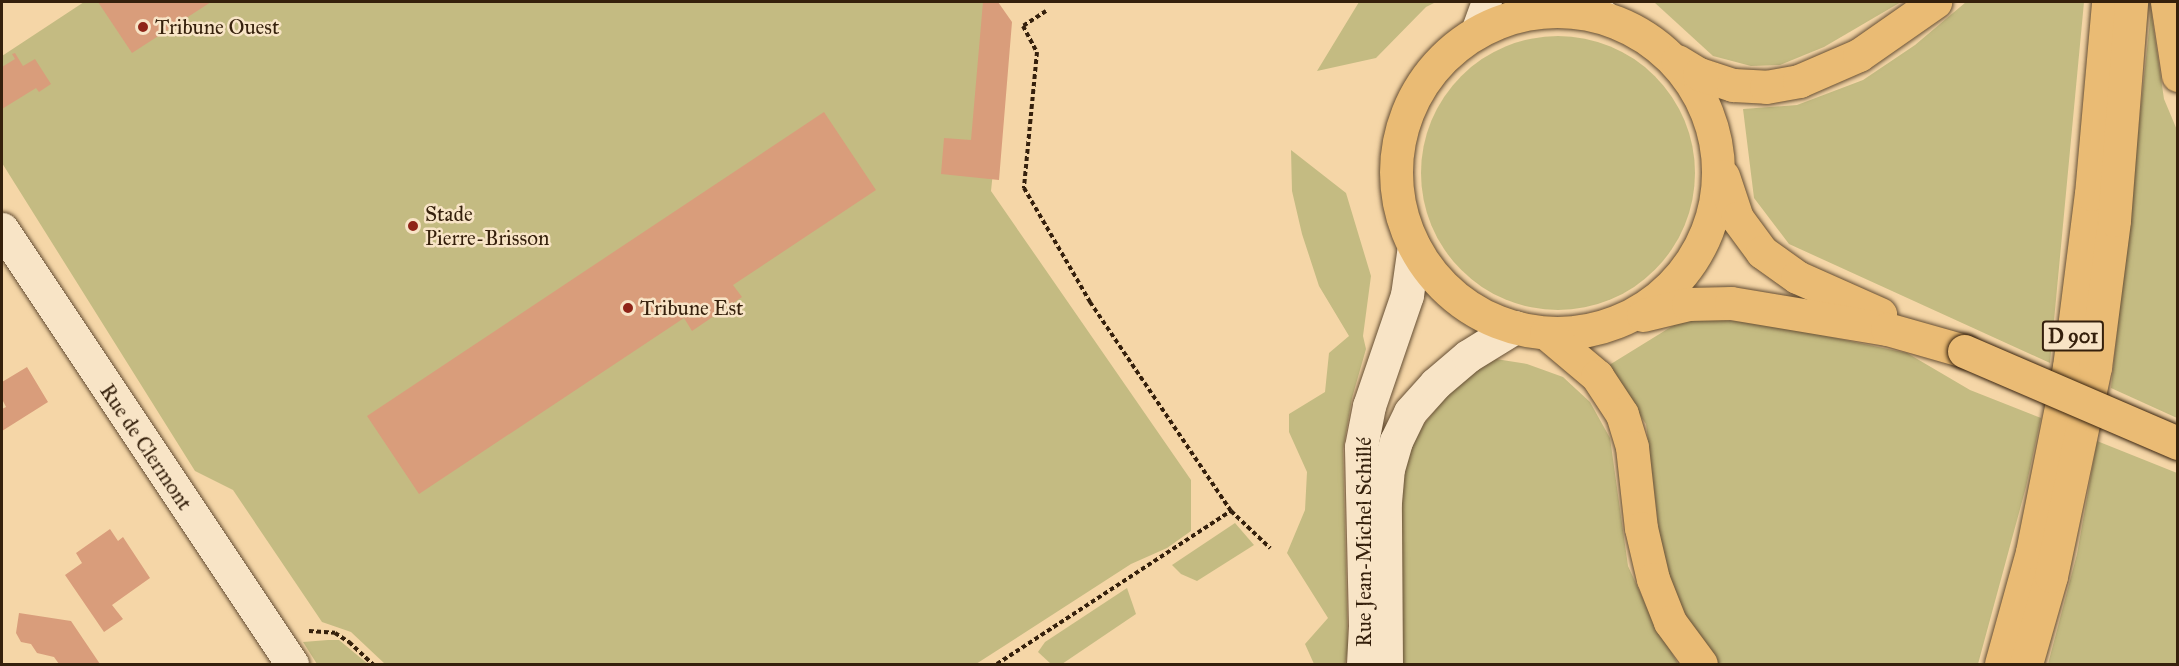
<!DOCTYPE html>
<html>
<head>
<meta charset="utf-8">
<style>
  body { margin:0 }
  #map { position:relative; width:2179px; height:666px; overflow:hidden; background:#f5d6a7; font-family:"IM FELL Great Primer",serif }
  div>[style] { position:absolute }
  .green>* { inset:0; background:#c4bb82 }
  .round { border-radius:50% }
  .building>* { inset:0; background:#d99d7b }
  .path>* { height:4px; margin-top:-2px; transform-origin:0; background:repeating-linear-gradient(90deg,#35200c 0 4.5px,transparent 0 7.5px) }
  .roads { filter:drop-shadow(0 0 2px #654e33) drop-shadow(0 0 2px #654e33) }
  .street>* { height:30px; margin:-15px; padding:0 15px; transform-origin:15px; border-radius:15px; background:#f8e4c6 }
  .secondary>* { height:33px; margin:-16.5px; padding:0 16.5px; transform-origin:16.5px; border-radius:16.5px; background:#f8e4c6 }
  .primary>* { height:33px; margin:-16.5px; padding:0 16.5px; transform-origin:16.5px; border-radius:16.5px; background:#eabb74 }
  .primary>.ring { margin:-16.5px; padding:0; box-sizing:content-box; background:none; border:33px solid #eabb74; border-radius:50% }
  .bridges { filter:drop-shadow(0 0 2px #35200c) drop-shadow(0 0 2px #35200c) }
  .primary-bridge>* { height:33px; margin:-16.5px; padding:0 16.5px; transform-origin:16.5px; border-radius:16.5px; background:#eabb74 }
  .dots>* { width:16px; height:16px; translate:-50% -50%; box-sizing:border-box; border:3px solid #f8e4c6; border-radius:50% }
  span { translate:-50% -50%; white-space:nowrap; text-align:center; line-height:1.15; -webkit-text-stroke:5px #f8e4c6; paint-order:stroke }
  .shield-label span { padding:2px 4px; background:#f8e4c6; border:2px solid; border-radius:4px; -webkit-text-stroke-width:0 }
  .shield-label { font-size:20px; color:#35200c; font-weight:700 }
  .poi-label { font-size:21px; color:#35200c }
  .left { translate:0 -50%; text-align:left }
  .street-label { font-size:21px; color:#35200c }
  .frame { position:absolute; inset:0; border:3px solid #35200c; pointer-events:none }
</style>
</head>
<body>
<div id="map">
  <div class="green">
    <i style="clip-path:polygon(84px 2px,992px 2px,1008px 26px,991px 191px,1191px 480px,1191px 531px,1167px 548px,1131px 564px,976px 664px,385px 664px,351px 632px,322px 622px,233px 490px,195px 471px,2px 163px,2px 56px)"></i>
    <i style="clip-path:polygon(1359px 2px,1436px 2px,1426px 7px,1376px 58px,1317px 71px)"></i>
    <i style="clip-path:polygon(1654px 2px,1901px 2px,1824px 47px,1780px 65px,1751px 66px,1713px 56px)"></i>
    <i style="clip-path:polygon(1966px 2px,2084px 2px,2050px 363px,1789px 244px,1754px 198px,1743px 109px,1797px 105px,1863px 80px,1915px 45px)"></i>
    <i style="clip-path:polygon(2151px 11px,2164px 99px,2177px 130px,2177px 418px,2111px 388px)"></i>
    <i class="round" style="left:1421px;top:36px;width:274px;height:274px"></i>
    <i style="clip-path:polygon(1291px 150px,1346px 193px,1371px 276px,1363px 336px,1366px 349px,1352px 398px,1343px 450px,1348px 649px,1345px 664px,1314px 664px,1305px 644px,1328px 618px,1287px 553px,1305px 510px,1307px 472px,1289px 432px,1289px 414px,1325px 392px,1329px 353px,1349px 336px,1319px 286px,1302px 234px,1292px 191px)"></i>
    <i style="clip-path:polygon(1687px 317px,1768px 324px,1907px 353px,1970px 390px,2041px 418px,2026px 487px,1978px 664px,1714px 664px,1692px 629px,1663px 564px,1646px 424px,1606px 367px)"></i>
    <i style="clip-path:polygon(1496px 359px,1527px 364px,1563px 377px,1590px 402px,1610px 438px,1628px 566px,1649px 612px,1678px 664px,1396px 664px,1402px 471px,1420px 429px,1458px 382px)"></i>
    <i style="clip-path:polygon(2097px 441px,2177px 473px,2177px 664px,2048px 664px,2077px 554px)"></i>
    <i style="clip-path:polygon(1235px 523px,1254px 545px,1197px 581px,1181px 574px,1172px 565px)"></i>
    <i style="clip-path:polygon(1127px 588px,1136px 614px,1062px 664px,1051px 664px,1038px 652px,1045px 642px)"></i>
    <i style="clip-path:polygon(328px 640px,339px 640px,368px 664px,317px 664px,303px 642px)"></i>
  </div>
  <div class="building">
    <i style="clip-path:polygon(98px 2px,211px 2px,132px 53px)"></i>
    <i style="clip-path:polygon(983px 2px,998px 2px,1012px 22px,999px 180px,941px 174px,944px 138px,971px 140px)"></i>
    <i style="clip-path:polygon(15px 53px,23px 66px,35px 59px,51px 84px,39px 92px,36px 88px,2px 109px,2px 67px,15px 59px,12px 54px)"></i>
    <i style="clip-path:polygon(824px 112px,876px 190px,733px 285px,742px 297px,692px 331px,684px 318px,419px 494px,367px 416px)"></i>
    <i style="clip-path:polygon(27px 367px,48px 402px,2px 431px,2px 409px,6px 407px,2px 399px,2px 382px)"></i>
    <i style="clip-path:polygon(110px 529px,118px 541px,123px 537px,150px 578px,112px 605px,123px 619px,104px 632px,65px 575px,82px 563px,76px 553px)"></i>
    <i style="clip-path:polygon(19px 613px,71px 621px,100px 664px,59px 664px,54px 657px,37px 653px,31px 644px,21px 642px,16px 633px)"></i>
  </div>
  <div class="path">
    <i style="left:1046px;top:11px;width:27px;rotate:147deg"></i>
    <i style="left:1023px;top:26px;width:30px;rotate:62deg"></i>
    <i style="left:1037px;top:52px;width:137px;rotate:95.5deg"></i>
    <i style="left:1024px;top:188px;width:132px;rotate:59.9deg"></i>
    <i style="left:1090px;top:302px;width:252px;rotate:56deg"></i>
    <i style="left:309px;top:631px;width:26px;rotate:4deg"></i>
    <i style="left:335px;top:633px;width:17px;rotate:33deg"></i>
    <i style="left:349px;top:642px;width:33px;rotate:43deg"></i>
    <i style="left:997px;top:664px;width:280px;rotate:-33.2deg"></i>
    <i style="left:1231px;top:511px;width:54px;rotate:43.5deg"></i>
  </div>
  <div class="roads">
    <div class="street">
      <i style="left:1588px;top:2px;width:25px;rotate:40deg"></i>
      <i style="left:1476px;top:32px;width:32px;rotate:-70deg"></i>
    </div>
    <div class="secondary">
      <i style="left:2px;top:229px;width:523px;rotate:56.31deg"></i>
      <i style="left:1363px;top:664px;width:39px;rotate:-87deg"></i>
      <i style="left:1365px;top:625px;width:178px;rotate:-91.3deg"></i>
      <i style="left:1361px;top:447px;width:42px;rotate:-79deg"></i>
      <i style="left:1369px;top:406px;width:117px;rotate:-71.1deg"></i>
      <i style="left:1407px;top:295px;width:49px;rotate:-81.9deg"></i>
      <i style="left:1386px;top:664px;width:162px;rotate:-90.4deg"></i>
      <i style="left:1385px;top:502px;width:33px;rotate:-85deg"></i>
      <i style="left:1388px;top:469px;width:29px;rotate:-74deg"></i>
      <i style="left:1396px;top:441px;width:32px;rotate:-64deg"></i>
      <i style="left:1410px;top:412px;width:38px;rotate:-48deg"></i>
      <i style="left:1435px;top:384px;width:43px;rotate:-40.3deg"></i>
      <i style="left:1468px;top:356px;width:55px;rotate:-31.7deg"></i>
    </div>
    <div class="primary">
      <i style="left:2167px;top:2px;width:74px;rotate:81.4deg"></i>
      <i class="ring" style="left:1396px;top:11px;width:289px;height:289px"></i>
      <i style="left:1677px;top:61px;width:26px;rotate:31deg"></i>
      <i style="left:1699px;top:74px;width:36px;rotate:18deg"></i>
      <i style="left:1733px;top:85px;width:33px;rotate:3deg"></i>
      <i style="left:1766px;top:87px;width:34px;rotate:-10deg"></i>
      <i style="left:1799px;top:81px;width:65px;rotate:-23.4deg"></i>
      <i style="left:1859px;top:55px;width:93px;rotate:-34.9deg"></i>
      <i style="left:1723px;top:176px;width:44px;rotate:71.6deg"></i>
      <i style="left:1737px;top:218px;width:42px;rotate:53.7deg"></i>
      <i style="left:1762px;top:252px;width:43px;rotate:35.5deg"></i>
      <i style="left:1797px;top:277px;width:91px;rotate:24deg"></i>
      <i style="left:1643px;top:315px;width:46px;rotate:-13.7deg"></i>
      <i style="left:1688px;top:304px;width:43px;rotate:-1.3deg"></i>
      <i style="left:1731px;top:303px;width:158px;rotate:9.5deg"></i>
      <i style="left:1887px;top:329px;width:80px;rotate:15.9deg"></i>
      <i style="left:1546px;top:333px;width:67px;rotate:40.1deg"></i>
      <i style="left:1597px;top:376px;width:45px;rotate:56.7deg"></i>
      <i style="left:1622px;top:414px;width:34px;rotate:73deg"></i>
      <i style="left:1632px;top:447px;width:81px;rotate:83.7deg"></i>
      <i style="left:1641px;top:528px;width:52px;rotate:76.8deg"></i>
      <i style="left:1653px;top:579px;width:46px;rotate:68.4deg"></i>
      <i style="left:1670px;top:622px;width:52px;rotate:53.6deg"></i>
      <i style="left:2001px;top:664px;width:116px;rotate:-74.5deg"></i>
      <i style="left:2032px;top:552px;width:189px;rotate:-78.7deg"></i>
      <i style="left:2069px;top:367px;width:174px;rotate:-82.8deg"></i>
      <i style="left:2091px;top:194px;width:193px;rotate:-84.9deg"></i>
      <i style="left:2026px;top:664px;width:91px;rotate:-74.1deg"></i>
      <i style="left:2051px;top:576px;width:214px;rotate:-78.1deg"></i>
      <i style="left:2095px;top:367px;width:148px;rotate:-82.6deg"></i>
      <i style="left:2114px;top:220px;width:219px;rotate:-85.5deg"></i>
    </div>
  </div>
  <div class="bridges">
    <div class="primary-bridge">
      <i style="left:1964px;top:351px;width:233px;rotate:23.3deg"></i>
    </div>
  </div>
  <div class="dots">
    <i style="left:143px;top:27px;background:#8f2418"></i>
    <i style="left:413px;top:226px;background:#8f2418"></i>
    <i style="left:628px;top:308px;background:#8f2418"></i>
  </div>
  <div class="shield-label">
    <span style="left:2073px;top:336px">D 901</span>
  </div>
  <div class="poi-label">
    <span class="left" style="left:155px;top:27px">Tribune Ouest</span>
    <span class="left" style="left:425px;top:226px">Stade<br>Pierre-Brisson</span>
    <span class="left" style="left:640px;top:308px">Tribune Est</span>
  </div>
  <div class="street-label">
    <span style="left:146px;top:447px;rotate:56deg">Rue de Clermont</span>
    <span style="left:1364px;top:542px;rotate:-90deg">Rue Jean-Michel Schillé</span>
  </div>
  <div class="frame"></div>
</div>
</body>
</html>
